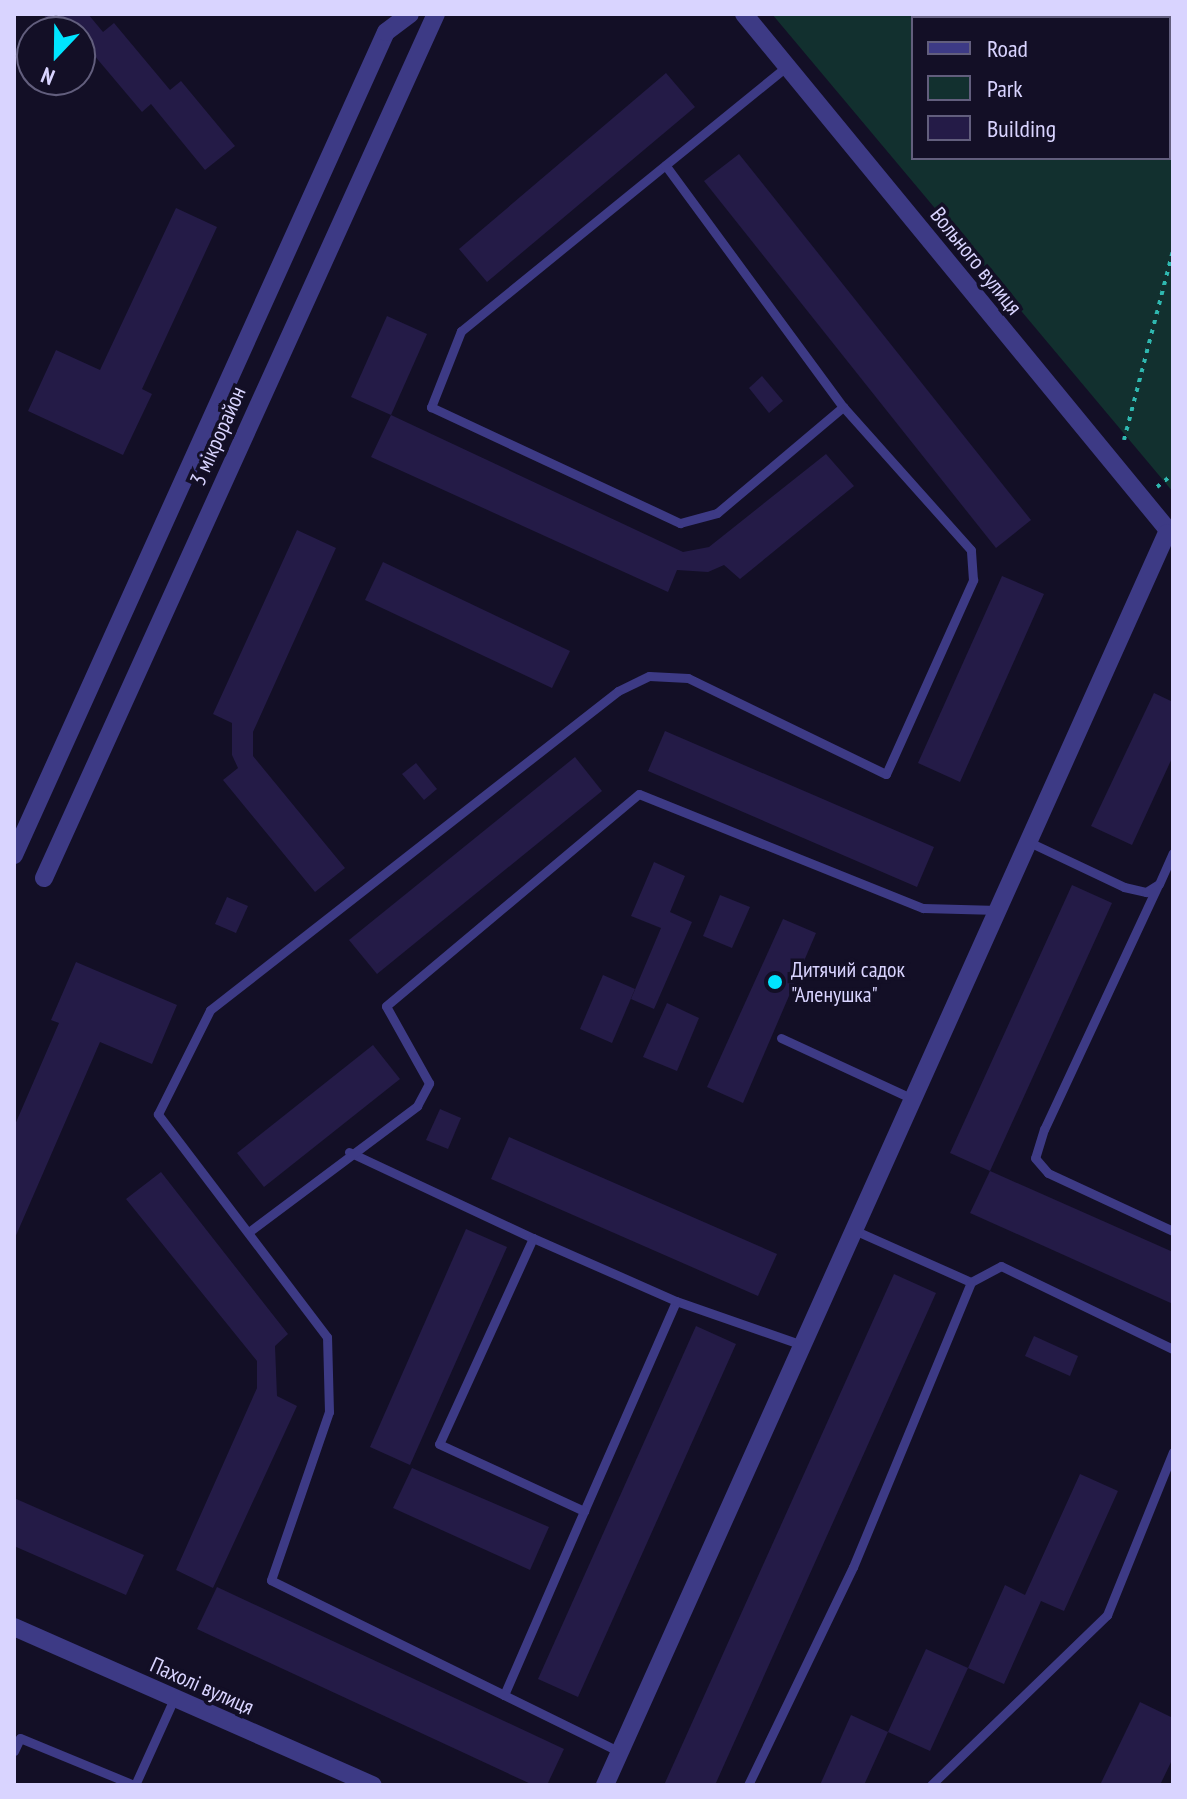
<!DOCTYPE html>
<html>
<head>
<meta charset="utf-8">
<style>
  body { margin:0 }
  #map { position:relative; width:1187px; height:1799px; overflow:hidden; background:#130f26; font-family:"PT Sans Narrow",sans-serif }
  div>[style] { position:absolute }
  .green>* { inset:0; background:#12302f }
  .building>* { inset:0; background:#241b47 }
  .path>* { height:4px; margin-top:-2px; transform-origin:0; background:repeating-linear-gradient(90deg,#2fb8b0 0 4px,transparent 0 10px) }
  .lane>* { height:9px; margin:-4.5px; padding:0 4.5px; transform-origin:4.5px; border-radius:4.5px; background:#3d3a85 }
  .street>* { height:18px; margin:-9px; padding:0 9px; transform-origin:9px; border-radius:9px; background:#3d3a85 }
  .dots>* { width:22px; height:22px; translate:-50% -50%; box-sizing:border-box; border:4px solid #130f26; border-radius:50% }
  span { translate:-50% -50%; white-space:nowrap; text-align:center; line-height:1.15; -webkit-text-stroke:7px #130f26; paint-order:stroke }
  .street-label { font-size:22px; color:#d9d4ff }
  .poi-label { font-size:22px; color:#d9d4ff }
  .left { translate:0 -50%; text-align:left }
  .frame { position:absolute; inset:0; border:16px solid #d9d4ff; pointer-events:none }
  .legend { position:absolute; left:911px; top:16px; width:260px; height:144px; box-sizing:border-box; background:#130f26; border:2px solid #625e7d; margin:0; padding:10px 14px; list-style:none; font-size:24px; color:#d9d4ff }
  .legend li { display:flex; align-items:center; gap:16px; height:40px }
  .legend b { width:40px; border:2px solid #625e7d }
  .north { position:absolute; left:16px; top:16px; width:80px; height:80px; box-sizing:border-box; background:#130f26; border:2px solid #625e7d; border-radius:50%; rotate:202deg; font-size:22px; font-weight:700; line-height:32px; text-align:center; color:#d9d4ff }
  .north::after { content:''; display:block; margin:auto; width:28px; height:36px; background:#00e5ff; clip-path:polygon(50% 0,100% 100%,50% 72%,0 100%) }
</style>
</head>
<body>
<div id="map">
  <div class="green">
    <i style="clip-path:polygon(evenodd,772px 14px,1173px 14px,1173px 492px,772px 14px,913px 18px,1169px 18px,1169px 158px,913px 158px,913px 18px)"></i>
  </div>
  <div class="building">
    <i style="clip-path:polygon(43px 14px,88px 14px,103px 32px,114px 23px,170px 90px,181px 81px,235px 146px,205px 170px,151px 104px,142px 112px,88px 48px,80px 55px,80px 32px,58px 32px)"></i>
    <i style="clip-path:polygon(666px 73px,695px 107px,487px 282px,459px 249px)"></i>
    <i style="clip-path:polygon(739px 154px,1031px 520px,996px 548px,704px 181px)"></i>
    <i style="clip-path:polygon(176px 208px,217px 227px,142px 389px,152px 394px,123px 455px,28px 411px,56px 350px,100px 370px)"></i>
    <i style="clip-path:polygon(387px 316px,427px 334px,391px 415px,351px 397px)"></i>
    <i style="clip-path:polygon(762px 376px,783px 401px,769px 413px,749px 388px)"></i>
    <i style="clip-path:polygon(391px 415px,683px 552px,709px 547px,826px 454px,854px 486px,740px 579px,724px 565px,708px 572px,677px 570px,668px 592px,371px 457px)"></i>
    <i style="clip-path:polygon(297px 530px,336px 548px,253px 732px,253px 756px,345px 868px,315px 892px,223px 780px,238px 768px,232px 755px,232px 723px,213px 714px)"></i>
    <i style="clip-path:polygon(383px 562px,570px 651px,552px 688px,365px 600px)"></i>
    <i style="clip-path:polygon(1002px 576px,1044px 594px,960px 782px,918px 763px)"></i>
    <i style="clip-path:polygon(1154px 693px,1173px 702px,1173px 756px,1132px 845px,1091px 826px)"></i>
    <i style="clip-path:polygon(665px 731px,934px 847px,917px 887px,648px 771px)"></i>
    <i style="clip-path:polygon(575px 757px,602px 791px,377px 974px,349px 940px)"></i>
    <i style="clip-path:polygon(416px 763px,437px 789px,424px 800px,402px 774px)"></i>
    <i style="clip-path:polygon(654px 862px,685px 876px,670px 912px,692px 922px,654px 1009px,631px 999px,661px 928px,631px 916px)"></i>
    <i style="clip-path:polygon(1072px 885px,1112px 903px,990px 1171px,950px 1153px)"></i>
    <i style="clip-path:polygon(720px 895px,750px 907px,732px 948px,703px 936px)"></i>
    <i style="clip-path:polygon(227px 897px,248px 906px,236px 933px,215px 924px)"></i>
    <i style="clip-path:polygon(783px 919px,816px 933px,743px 1103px,707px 1087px)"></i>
    <i style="clip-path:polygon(76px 962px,177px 1005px,152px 1064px,100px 1042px,14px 1240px,14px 1127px,59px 1023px,51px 1020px)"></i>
    <i style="clip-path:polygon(603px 975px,635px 989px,612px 1043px,580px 1029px)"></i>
    <i style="clip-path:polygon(667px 1003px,699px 1018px,677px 1071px,643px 1057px)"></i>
    <i style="clip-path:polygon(373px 1045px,400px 1079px,264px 1187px,237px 1153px)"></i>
    <i style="clip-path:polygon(440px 1109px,461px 1118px,448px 1149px,426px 1140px)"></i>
    <i style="clip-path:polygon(509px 1137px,777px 1254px,758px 1296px,491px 1179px)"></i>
    <i style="clip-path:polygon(990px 1171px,1173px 1252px,1173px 1304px,970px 1213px)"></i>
    <i style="clip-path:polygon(161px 1172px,288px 1334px,275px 1346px,277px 1396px,297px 1406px,213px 1588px,176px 1570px,257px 1388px,257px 1361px,126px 1199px)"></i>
    <i style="clip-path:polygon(466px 1229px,507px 1247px,410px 1465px,370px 1447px)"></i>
    <i style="clip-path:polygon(894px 1274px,936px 1293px,715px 1785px,664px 1785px)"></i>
    <i style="clip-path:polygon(696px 1326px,736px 1344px,578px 1697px,538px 1679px)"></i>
    <i style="clip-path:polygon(1034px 1336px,1078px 1356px,1070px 1376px,1025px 1356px)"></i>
    <i style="clip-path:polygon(412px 1468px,549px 1527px,530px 1570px,393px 1508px)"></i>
    <i style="clip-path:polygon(1080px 1474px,1118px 1491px,1064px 1611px,1041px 1601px,1004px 1684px,968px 1668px,1005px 1585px,1025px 1595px)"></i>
    <i style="clip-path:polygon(14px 1498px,144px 1555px,126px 1595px,14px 1546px)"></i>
    <i style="clip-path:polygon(217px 1587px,564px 1749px,547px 1785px,533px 1785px,197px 1629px)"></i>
    <i style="clip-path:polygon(926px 1649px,968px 1668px,930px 1751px,888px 1732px)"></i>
    <i style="clip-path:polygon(1140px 1702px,1173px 1718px,1173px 1758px,1160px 1785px,1100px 1785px)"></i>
    <i style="clip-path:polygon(851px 1715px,888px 1732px,864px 1785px,820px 1785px)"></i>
  </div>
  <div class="path">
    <i style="left:1124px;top:440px;width:196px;rotate:-75.5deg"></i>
    <i style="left:1157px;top:487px;width:21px;rotate:-39deg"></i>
  </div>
  <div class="lane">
    <i style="left:786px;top:67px;width:419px;rotate:140.9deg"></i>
    <i style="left:461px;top:331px;width:82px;rotate:111.5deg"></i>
    <i style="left:431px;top:407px;width:275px;rotate:25deg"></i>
    <i style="left:680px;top:523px;width:38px;rotate:-15deg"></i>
    <i style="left:717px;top:513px;width:165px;rotate:-40.1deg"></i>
    <i style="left:1029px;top:842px;width:105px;rotate:25.3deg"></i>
    <i style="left:1124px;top:887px;width:23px;rotate:13deg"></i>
    <i style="left:1146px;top:892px;width:15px;rotate:-32deg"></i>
    <i style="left:1159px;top:884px;width:34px;rotate:-66deg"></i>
    <i style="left:1158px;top:885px;width:269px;rotate:115deg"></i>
    <i style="left:1044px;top:1129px;width:30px;rotate:107deg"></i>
    <i style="left:1035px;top:1158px;width:20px;rotate:49deg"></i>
    <i style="left:1048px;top:1173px;width:138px;rotate:24.9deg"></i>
    <i style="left:781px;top:1038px;width:145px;rotate:24.8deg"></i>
    <i style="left:349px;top:1152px;width:203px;rotate:25.1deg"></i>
    <i style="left:854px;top:1230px;width:128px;rotate:24deg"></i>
    <i style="left:971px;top:1282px;width:34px;rotate:-28deg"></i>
    <i style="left:1001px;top:1266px;width:191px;rotate:25.8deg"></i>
    <i style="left:250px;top:1231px;width:209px;rotate:-36.8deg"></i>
    <i style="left:417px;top:1106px;width:26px;rotate:-62deg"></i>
    <i style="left:429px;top:1083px;width:88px;rotate:-119.2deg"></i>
    <i style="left:386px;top:1006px;width:330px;rotate:-40deg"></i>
    <i style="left:639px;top:794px;width:306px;rotate:21.9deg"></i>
    <i style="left:923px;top:908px;width:75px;rotate:1.5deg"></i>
    <i style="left:676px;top:1301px;width:133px;rotate:19.2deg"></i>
    <i style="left:504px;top:1695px;width:201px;rotate:-66.5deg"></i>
    <i style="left:584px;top:1511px;width:229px;rotate:-66.3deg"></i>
    <i style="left:676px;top:1301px;width:156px;rotate:-156.2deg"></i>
    <i style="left:533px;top:1238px;width:226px;rotate:114.5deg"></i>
    <i style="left:439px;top:1444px;width:160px;rotate:24.8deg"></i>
    <i style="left:14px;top:1751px;width:14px;rotate:-65deg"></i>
    <i style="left:20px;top:1738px;width:123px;rotate:22.4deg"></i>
    <i style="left:620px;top:1752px;width:389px;rotate:-153.8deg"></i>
    <i style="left:271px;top:1580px;width:178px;rotate:-71deg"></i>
    <i style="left:329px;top:1412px;width:75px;rotate:-91.5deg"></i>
    <i style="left:327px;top:1337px;width:280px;rotate:-127.2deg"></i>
    <i style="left:158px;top:1114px;width:116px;rotate:-63.4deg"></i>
    <i style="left:210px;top:1010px;width:518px;rotate:-38.02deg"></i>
    <i style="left:618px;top:691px;width:34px;rotate:-26deg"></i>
    <i style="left:649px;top:676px;width:39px;rotate:3deg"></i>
    <i style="left:688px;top:678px;width:220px;rotate:25.9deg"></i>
    <i style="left:886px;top:774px;width:213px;rotate:-65.8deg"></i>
    <i style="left:973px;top:580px;width:30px;rotate:-94deg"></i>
    <i style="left:971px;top:550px;width:192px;rotate:-131.8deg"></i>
    <i style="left:843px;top:407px;width:300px;rotate:-126.3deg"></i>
    <i style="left:135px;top:1785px;width:92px;rotate:-65.7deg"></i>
    <i style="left:748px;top:1785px;width:242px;rotate:-64.3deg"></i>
    <i style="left:853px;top:1567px;width:308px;rotate:-67.5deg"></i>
    <i style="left:931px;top:1785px;width:245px;rotate:-44deg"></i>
    <i style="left:1107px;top:1615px;width:176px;rotate:-68deg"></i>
  </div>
  <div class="street">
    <i style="left:744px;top:14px;width:676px;rotate:50.59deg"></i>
    <i style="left:14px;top:855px;width:903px;rotate:-65.68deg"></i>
    <i style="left:386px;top:32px;width:30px;rotate:-37deg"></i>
    <i style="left:44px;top:878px;width:949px;rotate:-65.6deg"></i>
    <i style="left:14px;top:1627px;width:392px;rotate:23.8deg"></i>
    <i style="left:605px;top:1785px;width:1372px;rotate:-65.83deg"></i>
  </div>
  <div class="dots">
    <i style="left:775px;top:982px;background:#00e5ff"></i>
  </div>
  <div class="street-label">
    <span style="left:976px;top:261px;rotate:51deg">Вольного вулиця</span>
    <span style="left:218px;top:436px;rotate:-66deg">3 мікрорайон</span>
    <span style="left:202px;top:1686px;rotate:24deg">Пахолі вулиця</span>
  </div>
  <div class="poi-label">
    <span class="left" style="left:791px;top:982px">Дитячий садок<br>"Аленушка"</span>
  </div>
  <div class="frame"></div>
  <ul class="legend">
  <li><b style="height:10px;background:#3d3a85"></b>Road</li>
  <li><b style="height:22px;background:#12302f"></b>Park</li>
  <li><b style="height:22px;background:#241b47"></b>Building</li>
  </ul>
  <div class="north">N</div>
</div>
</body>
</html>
